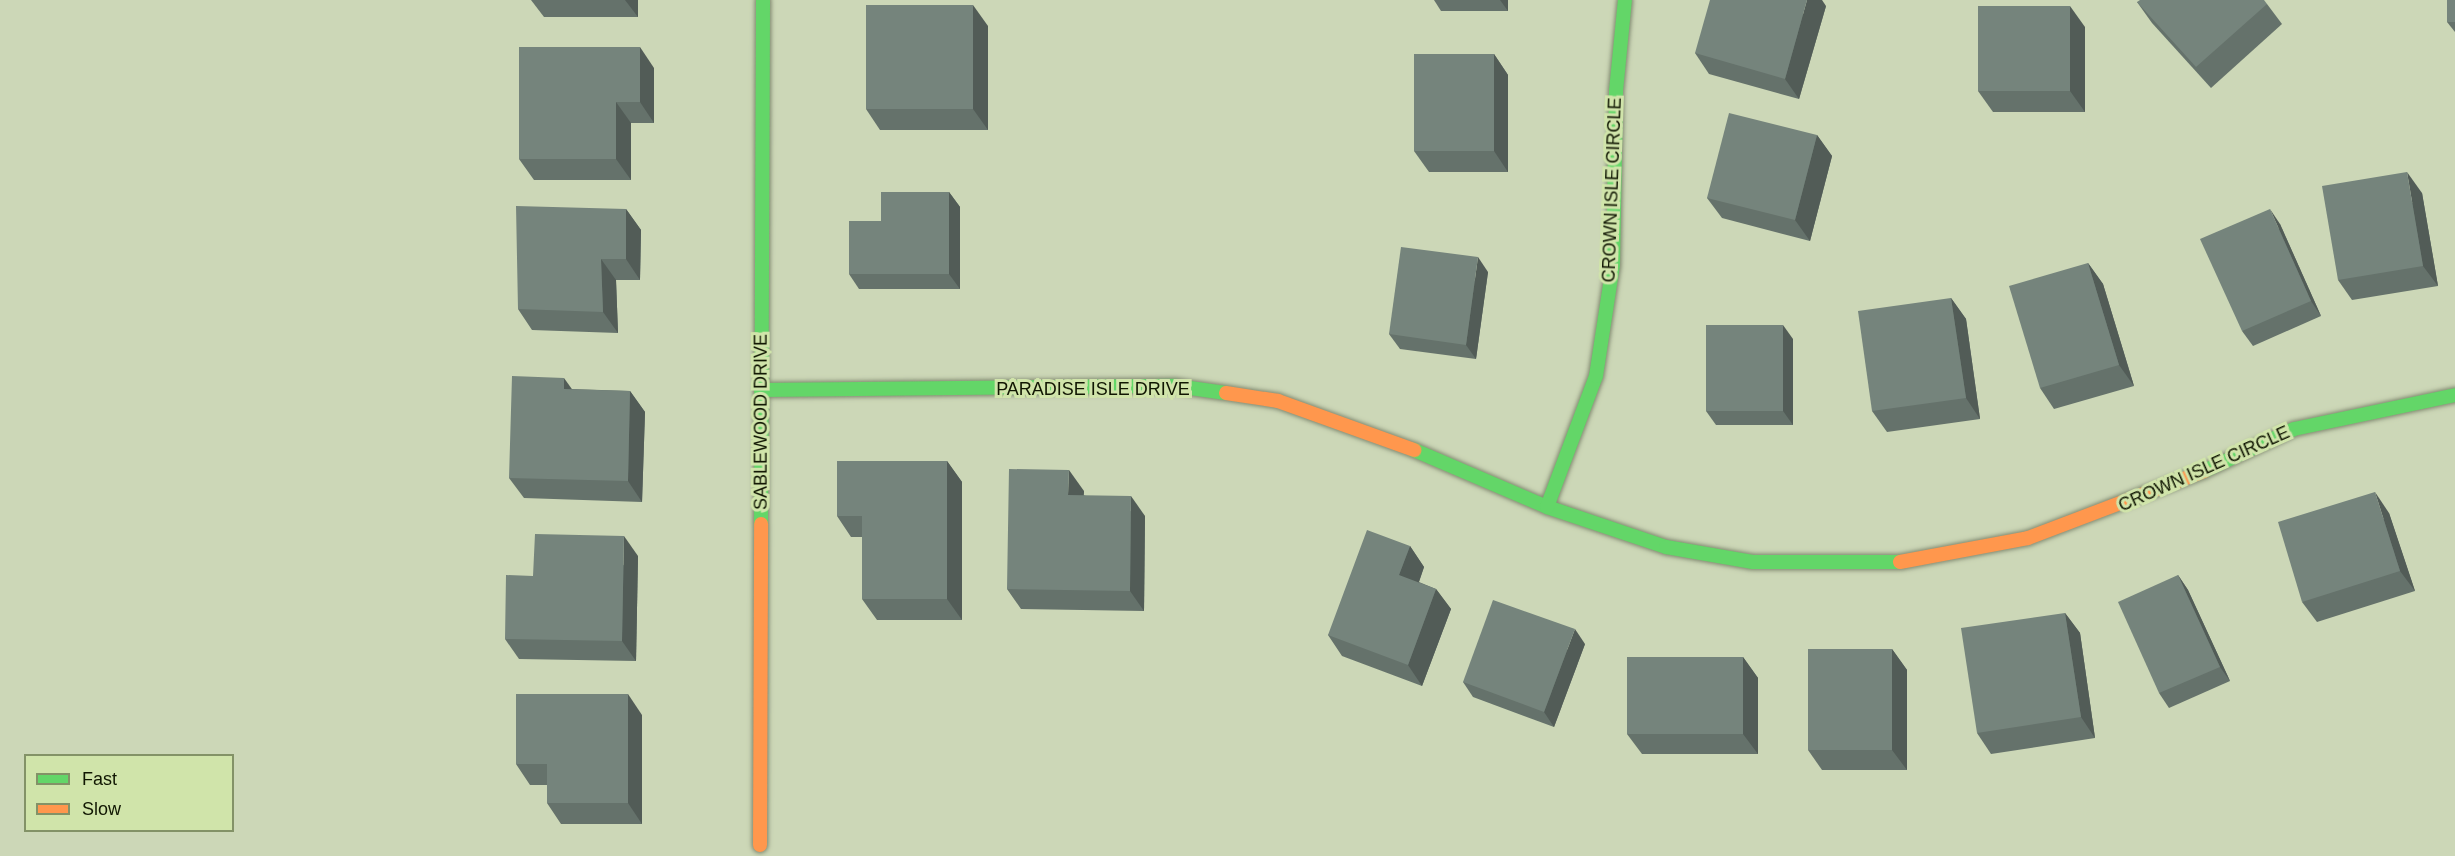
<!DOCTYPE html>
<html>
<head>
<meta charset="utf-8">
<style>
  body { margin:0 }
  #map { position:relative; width:2455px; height:856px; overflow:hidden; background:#ccd7b7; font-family:Arial,sans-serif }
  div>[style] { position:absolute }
  .roads { filter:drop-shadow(0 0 2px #848c73) drop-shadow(0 0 2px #848c73) }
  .fast>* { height:14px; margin:-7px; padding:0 7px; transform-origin:7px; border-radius:7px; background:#63d668 }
  .slow>* { height:14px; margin:-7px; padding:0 7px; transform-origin:7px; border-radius:7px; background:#ff974d }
  .wall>* { inset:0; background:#65726b }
  .shaded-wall>* { inset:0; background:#525c57 }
  .building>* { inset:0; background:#75847c }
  span { translate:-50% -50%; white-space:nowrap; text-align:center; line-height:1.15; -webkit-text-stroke:6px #d0e4aa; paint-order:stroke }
  .street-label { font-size:18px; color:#101602 }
  .legend { position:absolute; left:24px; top:754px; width:210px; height:78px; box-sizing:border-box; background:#d0e4aa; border:2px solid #839267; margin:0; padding:8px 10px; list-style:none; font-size:18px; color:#101602 }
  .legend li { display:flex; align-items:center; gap:12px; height:30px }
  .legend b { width:30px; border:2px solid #839267 }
</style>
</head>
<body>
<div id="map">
  <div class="roads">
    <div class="fast">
      <i style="left:761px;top:390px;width:415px;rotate:-0.6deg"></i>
      <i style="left:1176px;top:386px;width:50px;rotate:8deg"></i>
      <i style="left:1414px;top:450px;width:145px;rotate:23.2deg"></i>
      <i style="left:1547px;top:507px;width:126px;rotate:18.6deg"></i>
      <i style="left:1666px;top:547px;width:88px;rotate:9.8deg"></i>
      <i style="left:1753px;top:562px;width:147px"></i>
      <i style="left:2204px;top:471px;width:99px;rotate:-25deg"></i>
      <i style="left:2294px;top:429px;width:165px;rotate:-11.9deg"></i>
      <i style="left:1547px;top:507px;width:140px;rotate:-69.5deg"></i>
      <i style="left:1596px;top:376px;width:112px;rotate:-81.3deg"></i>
      <i style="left:1613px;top:265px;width:174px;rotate:-89deg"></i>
      <i style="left:1616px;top:91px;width:91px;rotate:-84.4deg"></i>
      <i style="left:761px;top:524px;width:524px;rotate:-89.78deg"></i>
    </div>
    <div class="slow">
      <i style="left:1226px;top:393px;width:53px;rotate:8.7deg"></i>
      <i style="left:1278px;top:401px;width:145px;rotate:19.8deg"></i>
      <i style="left:1900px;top:562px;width:130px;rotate:-10.6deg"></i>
      <i style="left:2028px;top:538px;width:188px;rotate:-20.8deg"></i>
      <i style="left:760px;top:845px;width:321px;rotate:-89.8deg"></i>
    </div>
  </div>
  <div class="wall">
    <i style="clip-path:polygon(531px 0,638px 0,638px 17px,544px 17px)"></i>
    <i style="clip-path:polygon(1434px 0,1508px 0,1508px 11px,1441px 11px)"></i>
    <i style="clip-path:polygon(2455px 0,2455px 32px,2447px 22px)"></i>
    <i style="clip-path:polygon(2137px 2px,2267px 4px,2282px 24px,2211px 88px,2152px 23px)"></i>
    <i style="clip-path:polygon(1826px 6px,1799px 99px,1709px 74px,1695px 53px)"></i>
    <i style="clip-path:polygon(988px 26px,988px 130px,880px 130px,866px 109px)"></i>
    <i style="clip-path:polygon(2085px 27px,2085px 112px,1993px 112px,1978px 91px)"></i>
    <i style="clip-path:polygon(1494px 54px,1508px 75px,1508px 172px,1429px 172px,1414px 151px)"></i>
    <i style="clip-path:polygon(654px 68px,654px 123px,631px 123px,631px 180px,534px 180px,519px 159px)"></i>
    <i style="clip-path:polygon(1817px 135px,1832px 156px,1810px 241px,1722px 218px,1707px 198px)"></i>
    <i style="clip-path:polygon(949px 192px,960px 207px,960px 289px,859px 289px,849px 274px,881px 221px)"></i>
    <i style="clip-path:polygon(2422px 193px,2438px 286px,2352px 300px,2338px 280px)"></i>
    <i style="clip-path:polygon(626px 209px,641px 230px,640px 280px,616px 280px,618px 333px,532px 330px,518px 309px)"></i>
    <i style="clip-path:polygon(2280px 224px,2321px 316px,2253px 346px,2242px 331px)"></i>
    <i style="clip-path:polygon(2088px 263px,2103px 284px,2134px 386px,2054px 409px,2040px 388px)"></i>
    <i style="clip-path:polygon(1488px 272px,1476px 359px,1400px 349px,1389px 334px)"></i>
    <i style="clip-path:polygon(1951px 298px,1966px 319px,1980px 419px,1887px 432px,1872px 411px)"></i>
    <i style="clip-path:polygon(1793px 339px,1793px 425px,1716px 425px,1706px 411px)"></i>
    <i style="clip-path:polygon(572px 389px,630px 391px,645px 412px,642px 502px,524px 498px,509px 478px)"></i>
    <i style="clip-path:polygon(947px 461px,962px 482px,962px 620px,877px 620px,862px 599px,862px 537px,851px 537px,837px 516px)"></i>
    <i style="clip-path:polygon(1084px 491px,1083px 495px,1145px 516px,1144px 611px,1021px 609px,1007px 589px)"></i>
    <i style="clip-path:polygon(2389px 513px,2415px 591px,2317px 622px,2302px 602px)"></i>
    <i style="clip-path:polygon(1410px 546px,1424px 567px,1419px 582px,1436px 589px,1451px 609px,1422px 686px,1342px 656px,1328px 635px)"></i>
    <i style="clip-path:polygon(638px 556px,636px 661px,519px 659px,505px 639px)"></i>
    <i style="clip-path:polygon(2178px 575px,2188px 590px,2230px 681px,2169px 708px,2159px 693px)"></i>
    <i style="clip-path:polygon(2065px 613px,2080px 633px,2095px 738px,1991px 754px,1977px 733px)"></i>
    <i style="clip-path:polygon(1585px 644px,1554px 727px,1473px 697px,1463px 682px)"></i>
    <i style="clip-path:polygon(1892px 649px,1907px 670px,1907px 770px,1822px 770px,1808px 750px)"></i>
    <i style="clip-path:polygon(1743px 657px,1758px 678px,1758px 754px,1642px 754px,1627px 734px)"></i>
    <i style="clip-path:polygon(642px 715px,642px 824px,561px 824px,547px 803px,547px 785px,530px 785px,516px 764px)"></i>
  </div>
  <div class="shaded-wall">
    <i style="clip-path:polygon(625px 0,638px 0,638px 17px)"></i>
    <i style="clip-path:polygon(1500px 0,1508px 0,1508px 11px)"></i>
    <i style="clip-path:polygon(1807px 0,1822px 0,1826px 6px,1799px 99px,1785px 79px)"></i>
    <i style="clip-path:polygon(973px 5px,988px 26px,988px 130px,973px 109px)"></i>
    <i style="clip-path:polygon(2070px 6px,2085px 27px,2085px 112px,2070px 91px)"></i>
    <i style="clip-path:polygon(640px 47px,654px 68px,654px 123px,640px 102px)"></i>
    <i style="clip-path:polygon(1494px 54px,1508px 75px,1508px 172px,1494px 151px)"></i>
    <i style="clip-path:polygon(616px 102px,631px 123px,631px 180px,616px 159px)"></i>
    <i style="clip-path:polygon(1817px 135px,1832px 156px,1810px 241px,1795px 220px)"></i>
    <i style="clip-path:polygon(2407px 172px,2422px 193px,2438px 286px,2423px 266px)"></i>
    <i style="clip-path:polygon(949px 192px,960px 207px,960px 289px,949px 274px)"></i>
    <i style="clip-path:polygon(626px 209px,641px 230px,640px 280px,626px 259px)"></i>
    <i style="clip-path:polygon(2270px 209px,2280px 224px,2321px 316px,2311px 301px)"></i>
    <i style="clip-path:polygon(1478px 257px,1488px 272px,1476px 359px,1466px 345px)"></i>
    <i style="clip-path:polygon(601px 259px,616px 280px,618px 333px,603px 312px)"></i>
    <i style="clip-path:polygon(2088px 263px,2103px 284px,2134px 386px,2119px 365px)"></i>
    <i style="clip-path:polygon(1951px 298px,1966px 319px,1980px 419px,1966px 398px)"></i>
    <i style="clip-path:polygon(1783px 325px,1793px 339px,1793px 425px,1783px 411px)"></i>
    <i style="clip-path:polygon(564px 378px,579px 399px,564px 389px)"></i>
    <i style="clip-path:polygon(630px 391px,645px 412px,642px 502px,628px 481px)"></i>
    <i style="clip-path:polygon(947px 461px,962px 482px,962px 620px,947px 599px)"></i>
    <i style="clip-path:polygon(1069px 470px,1084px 491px,1083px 516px,1068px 495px)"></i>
    <i style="clip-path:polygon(2375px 492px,2389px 513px,2415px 591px,2400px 571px)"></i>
    <i style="clip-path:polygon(1131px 496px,1145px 516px,1144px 611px,1130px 591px)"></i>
    <i style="clip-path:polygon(624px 536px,638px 556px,636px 661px,622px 641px)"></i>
    <i style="clip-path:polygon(1410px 546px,1424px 567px,1414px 596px,1399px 575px)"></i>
    <i style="clip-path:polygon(2178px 575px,2188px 590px,2230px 681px,2220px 667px)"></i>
    <i style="clip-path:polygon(1436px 589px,1451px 609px,1422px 686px,1408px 665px)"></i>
    <i style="clip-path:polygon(2065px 613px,2080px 633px,2095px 738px,2081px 717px)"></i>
    <i style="clip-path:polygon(1575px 629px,1585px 644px,1554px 727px,1544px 712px)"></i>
    <i style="clip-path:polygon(1892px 649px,1907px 670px,1907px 770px,1892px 750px)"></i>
    <i style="clip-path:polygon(1743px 657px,1758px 678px,1758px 754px,1743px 734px)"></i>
    <i style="clip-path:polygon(628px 694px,642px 715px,642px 824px,628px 803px)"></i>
  </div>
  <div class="building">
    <i style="clip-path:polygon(1710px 0,1807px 0,1785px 79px,1695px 53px)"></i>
    <i style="clip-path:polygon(2140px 0,2264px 0,2267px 4px,2196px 67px,2137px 2px)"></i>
    <i style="clip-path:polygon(2447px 0,2455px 0,2455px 22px,2447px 22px)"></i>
    <i style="clip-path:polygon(866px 5px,973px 5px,973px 109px,866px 109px)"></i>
    <i style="clip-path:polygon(1978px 6px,2070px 6px,2070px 91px,1978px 91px)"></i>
    <i style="clip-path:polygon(519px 47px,640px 47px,640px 102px,616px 102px,616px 159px,519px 159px)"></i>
    <i style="clip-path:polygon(1414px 54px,1494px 54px,1494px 151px,1414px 151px)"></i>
    <i style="clip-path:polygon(1729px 113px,1817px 135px,1795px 220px,1707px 198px)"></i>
    <i style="clip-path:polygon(2407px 172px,2423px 266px,2338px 280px,2322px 186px)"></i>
    <i style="clip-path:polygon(881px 192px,949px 192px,949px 274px,849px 274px,849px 221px,881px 221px)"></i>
    <i style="clip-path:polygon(516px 206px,626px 209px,626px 259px,601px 259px,603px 312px,518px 309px)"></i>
    <i style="clip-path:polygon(2270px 209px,2311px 301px,2242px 331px,2200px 239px)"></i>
    <i style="clip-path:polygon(1401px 247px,1478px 257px,1466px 345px,1389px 334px)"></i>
    <i style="clip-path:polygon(2088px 263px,2119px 365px,2040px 388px,2009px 286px)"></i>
    <i style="clip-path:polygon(1951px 298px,1966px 398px,1872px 411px,1858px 311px)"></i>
    <i style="clip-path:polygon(1706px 325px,1783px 325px,1783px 411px,1706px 411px)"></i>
    <i style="clip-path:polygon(512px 376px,564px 378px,564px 389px,630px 391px,628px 481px,509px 478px)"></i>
    <i style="clip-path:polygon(837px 461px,947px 461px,947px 599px,862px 599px,862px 516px,837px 516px)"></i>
    <i style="clip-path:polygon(1009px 469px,1069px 470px,1068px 495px,1131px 496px,1130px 591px,1007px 589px)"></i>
    <i style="clip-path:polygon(2375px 492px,2400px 571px,2302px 602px,2278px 522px)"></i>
    <i style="clip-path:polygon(1367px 530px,1410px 546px,1399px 575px,1436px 589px,1408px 665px,1328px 635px)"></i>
    <i style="clip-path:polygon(535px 534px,624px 536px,622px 641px,505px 639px,506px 575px,533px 576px)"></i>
    <i style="clip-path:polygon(2178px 575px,2220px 667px,2159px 693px,2118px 602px)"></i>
    <i style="clip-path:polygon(1493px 600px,1575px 629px,1544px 712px,1463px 682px)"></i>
    <i style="clip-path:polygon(2065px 613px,2081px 717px,1977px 733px,1961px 628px)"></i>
    <i style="clip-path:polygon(1808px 649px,1892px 649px,1892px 750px,1808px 750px)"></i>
    <i style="clip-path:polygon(1627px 657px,1743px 657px,1743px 734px,1627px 734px)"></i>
    <i style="clip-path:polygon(516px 694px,628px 694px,628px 803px,547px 803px,547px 764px,516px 764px)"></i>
  </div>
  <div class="street-label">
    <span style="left:1612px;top:190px;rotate:-88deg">CROWN ISLE CIRCLE</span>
    <span style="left:1093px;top:389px">PARADISE ISLE DRIVE</span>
    <span style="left:761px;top:422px;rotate:-90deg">SABLEWOOD DRIVE</span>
    <span style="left:2204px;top:469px;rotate:-24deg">CROWN ISLE CIRCLE</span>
  </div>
  <ul class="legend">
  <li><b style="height:8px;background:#63d668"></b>Fast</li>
  <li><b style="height:8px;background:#ff974d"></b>Slow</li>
  </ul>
</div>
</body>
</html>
